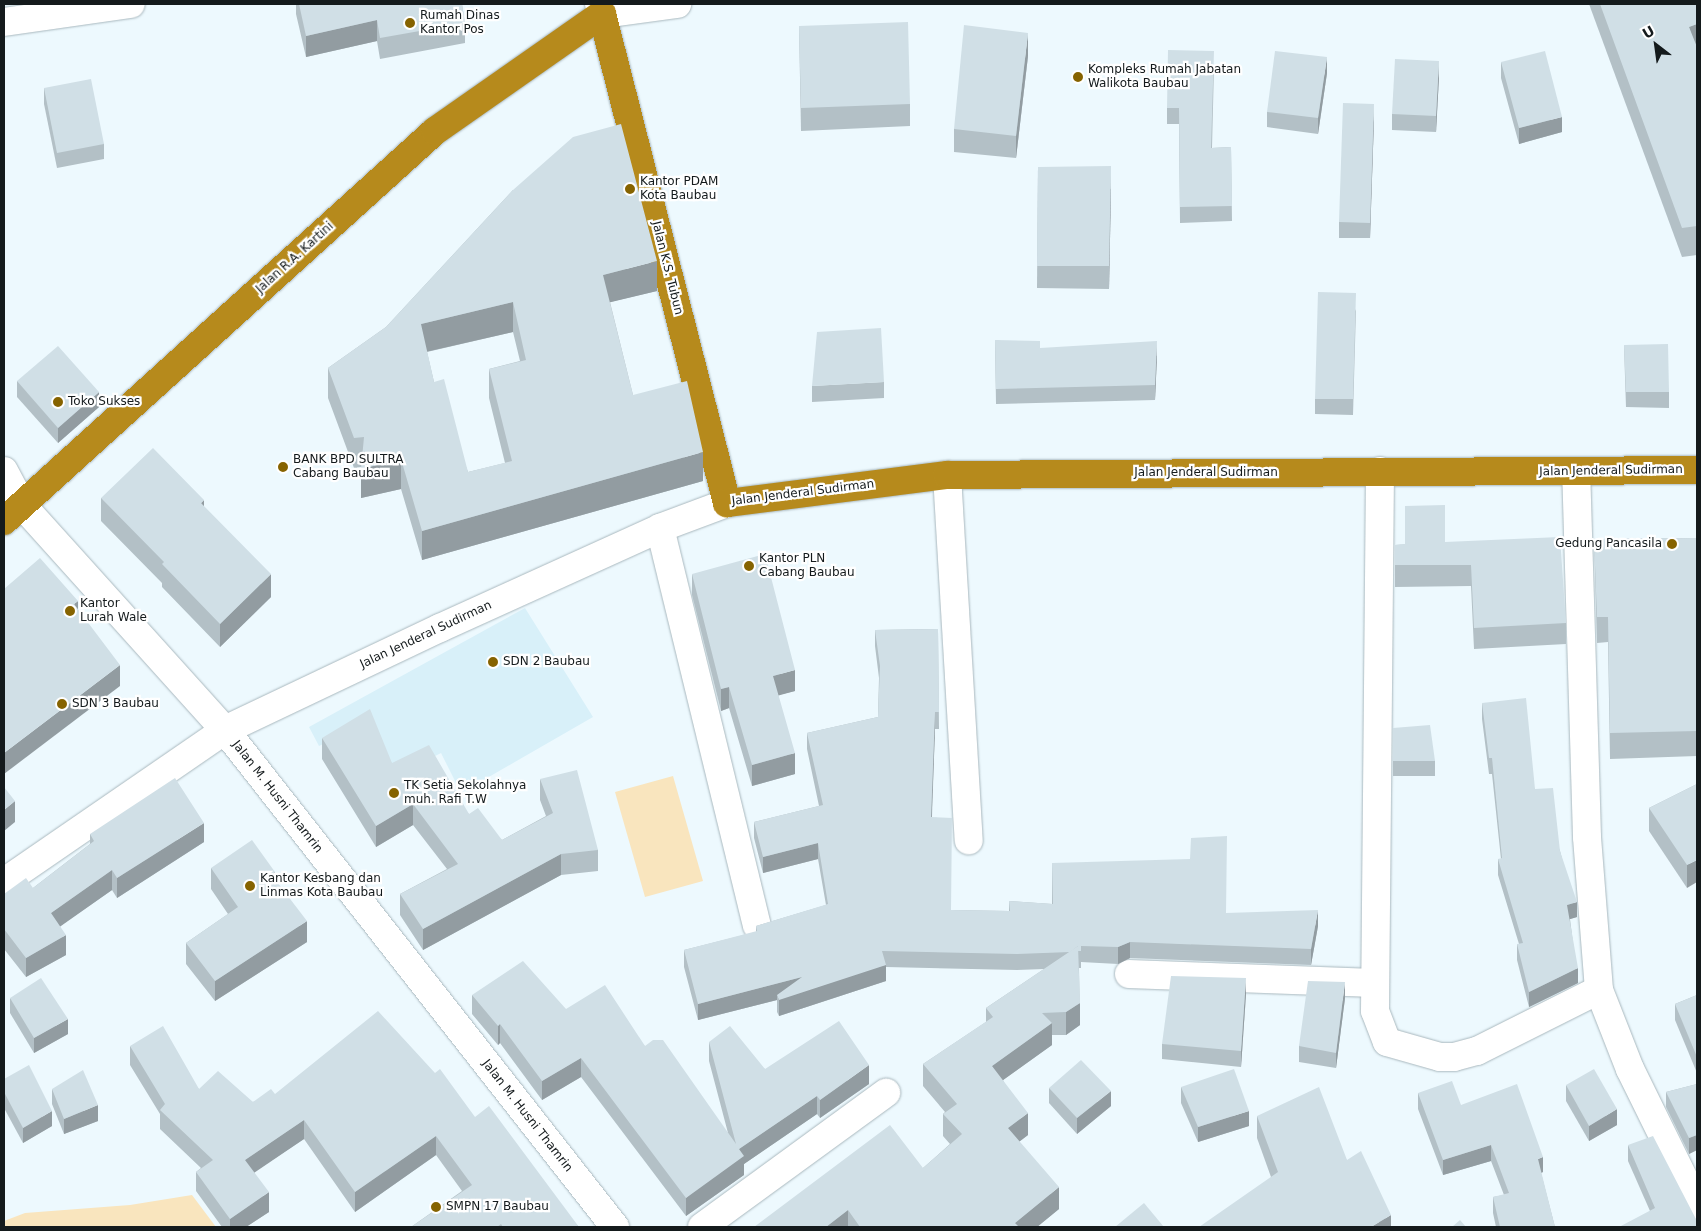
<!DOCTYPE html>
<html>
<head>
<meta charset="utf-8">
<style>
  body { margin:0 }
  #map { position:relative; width:1701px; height:1231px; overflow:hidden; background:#edf9fe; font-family:"DejaVu Sans",sans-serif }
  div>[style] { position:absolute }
  .built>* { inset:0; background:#d8f0f9 }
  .green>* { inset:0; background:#f9e5be }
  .roads { filter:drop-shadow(0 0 1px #a9b8be) drop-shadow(0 0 1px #a9b8be) }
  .street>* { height:28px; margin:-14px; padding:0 14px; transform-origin:14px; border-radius:14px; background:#fff }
  .secondary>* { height:28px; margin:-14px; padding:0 14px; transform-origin:14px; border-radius:14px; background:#fff }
  .highway>* { height:28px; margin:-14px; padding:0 14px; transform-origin:14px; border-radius:14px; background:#b68a1c }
  .wall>* { inset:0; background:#b3c0c6 }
  .shaded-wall>* { inset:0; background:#929ca1 }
  .building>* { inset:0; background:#d0dfe6 }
  .dots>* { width:14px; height:14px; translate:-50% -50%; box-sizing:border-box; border:2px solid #fff; border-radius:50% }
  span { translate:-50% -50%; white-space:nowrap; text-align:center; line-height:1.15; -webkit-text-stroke:4.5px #fff; paint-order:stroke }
  .poi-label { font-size:12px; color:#141a1c }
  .left { translate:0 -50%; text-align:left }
  .right { translate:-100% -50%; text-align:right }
  .street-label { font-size:12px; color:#141a1c }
  .frame { position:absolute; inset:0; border:5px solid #141a1c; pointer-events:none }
  .north { position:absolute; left:1631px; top:20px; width:50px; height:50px; -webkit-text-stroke:4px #fff; paint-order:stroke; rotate:330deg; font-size:14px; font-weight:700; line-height:20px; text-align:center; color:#141a1c }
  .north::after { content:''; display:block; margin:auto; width:18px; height:22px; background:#141a1c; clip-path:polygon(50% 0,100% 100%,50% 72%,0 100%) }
</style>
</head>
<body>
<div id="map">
  <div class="built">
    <i style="clip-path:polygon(525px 608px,593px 717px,461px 793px,441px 753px,396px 776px,371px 721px,319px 746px,309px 727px)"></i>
  </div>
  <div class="green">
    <i style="clip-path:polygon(673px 776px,703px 881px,645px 897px,615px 792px)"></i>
    <i style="clip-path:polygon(192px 1195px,216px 1227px,4px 1227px,4px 1221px,25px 1213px,130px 1205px)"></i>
  </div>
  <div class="roads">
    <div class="street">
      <i style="left:1380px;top:471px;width:540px;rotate:90.53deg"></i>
      <i style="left:1375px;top:1011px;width:33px;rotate:69deg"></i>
      <i style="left:1387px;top:1042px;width:55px;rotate:15.8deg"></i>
      <i style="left:1440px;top:1057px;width:14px"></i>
      <i style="left:1454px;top:1057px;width:24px;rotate:-15deg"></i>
      <i style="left:1477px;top:1051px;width:136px;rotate:-26.6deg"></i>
      <i style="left:1599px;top:990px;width:153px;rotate:-94.5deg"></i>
      <i style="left:1587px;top:837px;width:365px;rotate:-91.7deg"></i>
      <i style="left:947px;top:475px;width:366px;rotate:86.6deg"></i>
      <i style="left:660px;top:528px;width:409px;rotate:76.3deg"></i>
      <i style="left:1129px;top:974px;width:245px;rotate:2.1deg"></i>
      <i style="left:1599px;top:990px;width:85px;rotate:68.6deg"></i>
      <i style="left:1630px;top:1069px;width:152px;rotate:63.8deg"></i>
      <i style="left:702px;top:1227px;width:228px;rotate:-36.1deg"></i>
    </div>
    <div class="secondary">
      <i style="left:599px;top:4px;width:10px;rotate:73deg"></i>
      <i style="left:602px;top:14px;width:76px;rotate:-7.6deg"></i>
      <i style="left:4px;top:22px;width:128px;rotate:-8.1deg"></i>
      <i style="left:4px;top:471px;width:40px;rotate:62deg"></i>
      <i style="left:23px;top:506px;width:302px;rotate:48deg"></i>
      <i style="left:225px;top:730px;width:632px;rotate:51.88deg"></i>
      <i style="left:4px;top:882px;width:268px;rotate:-34.5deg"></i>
      <i style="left:225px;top:730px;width:238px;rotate:-25.4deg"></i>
      <i style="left:440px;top:628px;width:242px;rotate:-24.4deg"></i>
      <i style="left:660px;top:528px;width:72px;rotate:-20.5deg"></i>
    </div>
    <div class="highway">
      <i style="left:4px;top:521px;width:581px;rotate:-42.14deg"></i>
      <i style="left:435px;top:131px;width:204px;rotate:-35deg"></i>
      <i style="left:602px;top:14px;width:505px;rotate:75.66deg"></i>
      <i style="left:727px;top:503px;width:222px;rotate:-7.3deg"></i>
      <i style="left:947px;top:475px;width:750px;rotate:-0.38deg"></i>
    </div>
  </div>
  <div class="wall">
    <i style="clip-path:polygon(296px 4px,462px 4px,465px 23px,465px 43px,380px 59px,377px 41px,306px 57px,296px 14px)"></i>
    <i style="clip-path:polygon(1589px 4px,1697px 4px,1697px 255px,1682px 257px)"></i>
    <i style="clip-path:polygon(799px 26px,910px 104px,910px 126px,801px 131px)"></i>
    <i style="clip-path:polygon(1028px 56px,1016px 158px,954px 152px,954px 129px)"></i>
    <i style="clip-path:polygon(1501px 62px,1562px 132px,1519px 144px,1501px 78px)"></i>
    <i style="clip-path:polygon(1214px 67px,1212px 148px,1231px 147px,1232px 221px,1180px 223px,1179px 124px,1167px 124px,1167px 108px)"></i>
    <i style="clip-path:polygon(1327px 73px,1318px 134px,1267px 127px,1267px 112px)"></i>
    <i style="clip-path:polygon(1439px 77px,1436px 132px,1392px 130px,1392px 114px)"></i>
    <i style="clip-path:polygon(44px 88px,104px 144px,104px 159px,57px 168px,44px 104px)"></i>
    <i style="clip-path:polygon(1374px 119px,1370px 238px,1339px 238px,1339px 222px)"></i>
    <i style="clip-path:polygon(1038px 167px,1111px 189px,1109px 289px,1037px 288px)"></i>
    <i style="clip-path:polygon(evenodd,513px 190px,657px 291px,610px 302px,633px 395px,703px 481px,422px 560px,401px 489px,361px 498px,362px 467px,354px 468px,328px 398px,328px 368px,386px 327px,513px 190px,513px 332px,520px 361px,489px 369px,489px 398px,505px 463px,468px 472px,434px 382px,427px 352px,513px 332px)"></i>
    <i style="clip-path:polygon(1356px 309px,1353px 415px,1315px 414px,1315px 399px)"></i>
    <i style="clip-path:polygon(995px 340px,1040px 348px,1157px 356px,1155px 400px,996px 404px)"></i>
    <i style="clip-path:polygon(1624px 345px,1669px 392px,1669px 408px,1626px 407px)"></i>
    <i style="clip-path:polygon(17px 381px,99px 407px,58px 443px,17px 397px)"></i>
    <i style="clip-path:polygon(884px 382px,884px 398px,812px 402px,812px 386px)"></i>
    <i style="clip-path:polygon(101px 498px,204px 507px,271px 597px,220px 647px,162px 587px,162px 583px,101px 521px)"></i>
    <i style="clip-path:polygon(1697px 538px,1697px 756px,1610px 759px,1608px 642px,1597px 643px,1594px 539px)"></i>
    <i style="clip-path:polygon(1445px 542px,1566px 623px,1566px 644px,1474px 649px,1471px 586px,1395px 587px,1395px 545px)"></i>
    <i style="clip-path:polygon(692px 574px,795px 691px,778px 695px,795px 774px,752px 786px,729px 708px,721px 711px,692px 595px)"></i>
    <i style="clip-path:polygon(938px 629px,939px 729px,935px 729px,932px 817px,951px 910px,1009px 911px,1009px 901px,1052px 904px,1052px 863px,1226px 913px,1318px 926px,1311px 965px,1130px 958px,1118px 964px,1081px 962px,1081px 968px,1079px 968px,1080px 1025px,1066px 1035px,1052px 1035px,1052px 1045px,1003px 1080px,1028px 1135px,1019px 1142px,1059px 1209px,1037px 1227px,754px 1227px,923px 1168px,950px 1144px,943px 1136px,943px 1114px,945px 1112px,923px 1086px,923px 1064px,986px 1022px,986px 1008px,1044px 969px,1017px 970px,886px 967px,886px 981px,779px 1016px,777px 1012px,777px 1000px,698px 1020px,684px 967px,684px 950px,756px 932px,756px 926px,826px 905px,818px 859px,763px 873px,754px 838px,754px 822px,819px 806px,807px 749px,807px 733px,878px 717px,879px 678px,875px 646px,875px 630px)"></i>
    <i style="clip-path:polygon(1482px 703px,1535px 789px,1560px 851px,1577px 917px,1570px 919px,1578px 983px,1529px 1007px,1517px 960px,1517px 944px,1519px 944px,1498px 875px,1498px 859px,1501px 859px,1492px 774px,1489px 774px,1482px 719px)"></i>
    <i style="clip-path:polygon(1393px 728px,1435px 761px,1435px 776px,1393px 776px)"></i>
    <i style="clip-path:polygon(322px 738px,392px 763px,469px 814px,502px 840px,546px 816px,540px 800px,540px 779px,598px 850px,598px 871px,561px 875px,423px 950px,400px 915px,400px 894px,447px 869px,413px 825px,376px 847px,322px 759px)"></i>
    <i style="clip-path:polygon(1697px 784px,1687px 888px,1649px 831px,1649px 808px)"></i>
    <i style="clip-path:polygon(90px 834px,204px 842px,117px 898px,112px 890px,60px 926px,66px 955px,26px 977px,4px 949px,4px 894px,33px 888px,90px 844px)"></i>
    <i style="clip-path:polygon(211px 868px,275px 879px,307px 942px,215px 1001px,186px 964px,186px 943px,228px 914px,211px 889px)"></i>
    <i style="clip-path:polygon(1246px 994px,1241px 1067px,1162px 1059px,1162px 1044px)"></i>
    <i style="clip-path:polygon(472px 995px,566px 1009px,645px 1046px,728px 1133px,709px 1061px,709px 1042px,765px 1069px,869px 1084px,820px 1118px,817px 1114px,744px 1164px,744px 1175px,686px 1216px,581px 1077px,542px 1100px,500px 1043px,498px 1045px,472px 1014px)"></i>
    <i style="clip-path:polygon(1697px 995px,1697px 1073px,1675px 1020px,1675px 1004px)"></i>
    <i style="clip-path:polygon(10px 998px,68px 1034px,34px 1053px,10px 1013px)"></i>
    <i style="clip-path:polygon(1345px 998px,1336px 1068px,1299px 1062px,1299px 1046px)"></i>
    <i style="clip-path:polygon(130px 1046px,199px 1089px,253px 1102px,275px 1094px,475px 1117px,579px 1227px,411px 1227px,462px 1191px,436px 1155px,355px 1212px,304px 1139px,254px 1172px,269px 1212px,246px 1227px,222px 1227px,196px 1191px,196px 1172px,201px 1168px,160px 1129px,160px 1114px,130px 1065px)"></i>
    <i style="clip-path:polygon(4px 1079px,52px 1126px,23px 1143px,4px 1108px)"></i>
    <i style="clip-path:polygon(1697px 1084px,1697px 1150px,1689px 1154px,1666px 1107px,1666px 1092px)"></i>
    <i style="clip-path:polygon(1566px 1085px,1617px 1125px,1589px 1141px,1566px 1101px)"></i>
    <i style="clip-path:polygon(1181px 1087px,1249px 1126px,1198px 1142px,1181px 1103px)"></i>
    <i style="clip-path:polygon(1049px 1088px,1111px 1106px,1077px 1134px,1049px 1103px)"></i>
    <i style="clip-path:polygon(52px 1089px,98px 1121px,64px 1134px,52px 1104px)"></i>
    <i style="clip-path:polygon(1418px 1093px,1461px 1105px,1543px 1172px,1541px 1173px,1555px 1227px,1496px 1227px,1493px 1213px,1493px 1197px,1504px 1195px,1491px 1161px,1443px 1175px,1418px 1109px)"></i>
    <i style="clip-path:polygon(1257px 1116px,1347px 1160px,1391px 1227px,1271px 1177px,1257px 1138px)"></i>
    <i style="clip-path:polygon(1628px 1145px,1697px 1221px,1650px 1211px,1628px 1161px)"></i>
  </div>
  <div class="shaded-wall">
    <i style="clip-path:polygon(377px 20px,377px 41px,306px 57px,306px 36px)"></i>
    <i style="clip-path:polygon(1697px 24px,1697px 53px,1689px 27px)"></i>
    <i style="clip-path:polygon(1028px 33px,1028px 56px,1016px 158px,1016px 136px)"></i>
    <i style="clip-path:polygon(1327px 57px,1327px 73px,1318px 134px,1318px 118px)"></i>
    <i style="clip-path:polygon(1439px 61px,1439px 77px,1436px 132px,1436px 116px)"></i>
    <i style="clip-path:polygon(1374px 104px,1374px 119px,1370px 238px,1370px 223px)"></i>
    <i style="clip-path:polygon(1562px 117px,1562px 132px,1519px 144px,1519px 128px)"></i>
    <i style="clip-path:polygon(1111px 166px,1111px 189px,1109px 289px,1109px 266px)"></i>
    <i style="clip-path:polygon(657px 261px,657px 291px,603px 304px,603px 275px)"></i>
    <i style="clip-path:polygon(513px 302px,513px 332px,421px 353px,421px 324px)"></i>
    <i style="clip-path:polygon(1157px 341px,1157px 356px,1155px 400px,1155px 385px)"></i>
    <i style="clip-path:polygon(99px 392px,99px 407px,58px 443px,58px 428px)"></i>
    <i style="clip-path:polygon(703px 452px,703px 481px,422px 560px,422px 531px)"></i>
    <i style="clip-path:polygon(401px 459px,401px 489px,361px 498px,361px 469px)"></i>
    <i style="clip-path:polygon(204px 500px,204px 523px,201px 503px)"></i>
    <i style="clip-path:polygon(271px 574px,271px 597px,220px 647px,220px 624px)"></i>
    <i style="clip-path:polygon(78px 601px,78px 622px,74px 604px)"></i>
    <i style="clip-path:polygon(120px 665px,120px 686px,4px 774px,4px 753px)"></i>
    <i style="clip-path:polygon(795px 670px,795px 691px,773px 697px,773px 676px)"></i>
    <i style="clip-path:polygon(729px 687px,729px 708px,721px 711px,721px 689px)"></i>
    <i style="clip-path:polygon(935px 712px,935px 729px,931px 834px,931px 817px)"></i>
    <i style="clip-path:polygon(795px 753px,795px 774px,752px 786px,752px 765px)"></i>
    <i style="clip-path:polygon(15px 801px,15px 822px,4px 831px,4px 810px)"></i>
    <i style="clip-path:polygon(413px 804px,413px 825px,376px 847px,376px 826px)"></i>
    <i style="clip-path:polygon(204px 823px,204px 842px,117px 898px,117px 878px)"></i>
    <i style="clip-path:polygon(818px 843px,818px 859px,763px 873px,763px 857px)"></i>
    <i style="clip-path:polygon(561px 854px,561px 875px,423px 950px,423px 929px)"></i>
    <i style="clip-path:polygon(1697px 860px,1697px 882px,1687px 888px,1687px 865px)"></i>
    <i style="clip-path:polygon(112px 870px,112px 890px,51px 933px,51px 913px)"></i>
    <i style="clip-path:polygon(275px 872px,275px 893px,271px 874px)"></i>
    <i style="clip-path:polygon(1577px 902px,1577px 917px,1567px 920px,1567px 905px)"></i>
    <i style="clip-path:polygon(1318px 910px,1318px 926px,1311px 965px,1311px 949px)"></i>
    <i style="clip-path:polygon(307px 921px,307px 942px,215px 1001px,215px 981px)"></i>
    <i style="clip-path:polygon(66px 935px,66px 955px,26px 977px,26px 958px)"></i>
    <i style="clip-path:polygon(1130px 942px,1130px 958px,1118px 964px,1118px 947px)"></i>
    <i style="clip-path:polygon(886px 965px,886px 981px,779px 1016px,779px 1000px,777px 995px,777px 1000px,698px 1020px,698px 1004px,802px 977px)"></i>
    <i style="clip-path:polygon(1578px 968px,1578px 983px,1529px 1007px,1529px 992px)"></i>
    <i style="clip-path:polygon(1246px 978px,1246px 994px,1241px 1067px,1241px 1051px)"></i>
    <i style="clip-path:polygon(1345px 982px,1345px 998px,1336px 1068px,1336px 1053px)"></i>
    <i style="clip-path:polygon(1080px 1003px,1080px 1025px,1066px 1035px,1066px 1012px)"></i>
    <i style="clip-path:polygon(68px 1019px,68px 1034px,34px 1053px,34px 1038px)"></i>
    <i style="clip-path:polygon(1052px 1023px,1052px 1045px,992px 1088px,992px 1066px)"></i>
    <i style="clip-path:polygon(500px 1024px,500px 1043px,498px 1045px,498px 1026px)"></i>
    <i style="clip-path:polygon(581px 1058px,581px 1077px,542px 1100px,542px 1081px)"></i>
    <i style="clip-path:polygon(869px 1065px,869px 1084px,820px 1118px,820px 1100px)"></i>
    <i style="clip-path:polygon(1111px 1091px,1111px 1106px,1077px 1134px,1077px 1118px)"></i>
    <i style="clip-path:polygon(817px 1096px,817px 1114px,744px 1164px,744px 1175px,686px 1216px,686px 1198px,739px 1149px)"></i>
    <i style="clip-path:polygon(98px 1105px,98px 1121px,64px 1134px,64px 1119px)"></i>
    <i style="clip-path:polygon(1617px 1109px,1617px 1125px,1589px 1141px,1589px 1126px)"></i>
    <i style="clip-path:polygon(52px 1111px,52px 1126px,23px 1143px,23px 1128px)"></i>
    <i style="clip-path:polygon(1249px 1111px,1249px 1126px,1198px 1142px,1198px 1127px)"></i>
    <i style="clip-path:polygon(1028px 1113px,1028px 1135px,1008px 1150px,1008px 1128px)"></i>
    <i style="clip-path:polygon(304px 1120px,304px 1139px,245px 1179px,245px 1160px)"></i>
    <i style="clip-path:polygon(1697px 1135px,1697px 1150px,1689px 1154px,1689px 1138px)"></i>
    <i style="clip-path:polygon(436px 1136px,436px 1155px,355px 1212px,355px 1192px)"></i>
    <i style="clip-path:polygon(1491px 1145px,1491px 1161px,1443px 1175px,1443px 1160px)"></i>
    <i style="clip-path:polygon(1543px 1157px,1543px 1172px,1538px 1174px,1538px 1159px)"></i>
    <i style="clip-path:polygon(1059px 1187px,1059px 1209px,1037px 1227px,1015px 1227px,1015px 1223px)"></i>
    <i style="clip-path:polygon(269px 1192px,269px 1212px,246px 1227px,230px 1227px,230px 1219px)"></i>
    <i style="clip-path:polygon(848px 1210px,848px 1227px,826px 1227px)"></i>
    <i style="clip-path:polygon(1391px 1215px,1391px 1227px,1371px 1227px)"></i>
  </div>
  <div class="building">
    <i style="clip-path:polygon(299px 4px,462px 4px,465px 23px,380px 38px,377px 20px,306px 36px)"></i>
    <i style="clip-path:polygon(1600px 4px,1697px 4px,1697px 24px,1689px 27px,1697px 47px,1697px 226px,1682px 228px)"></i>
    <i style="clip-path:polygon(908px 22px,910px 104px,801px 108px,799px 26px)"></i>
    <i style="clip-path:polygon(964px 25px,1028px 33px,1016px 136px,954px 129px)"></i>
    <i style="clip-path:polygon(1168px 50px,1214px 51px,1211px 148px,1231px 147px,1232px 206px,1180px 207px,1179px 108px,1167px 108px)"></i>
    <i style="clip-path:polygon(1275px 51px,1327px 57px,1318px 118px,1267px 112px)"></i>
    <i style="clip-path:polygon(1545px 51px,1562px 117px,1519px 128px,1501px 62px)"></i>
    <i style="clip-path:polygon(1395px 59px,1439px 61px,1436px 116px,1392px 114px)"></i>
    <i style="clip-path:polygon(91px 79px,104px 144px,57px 153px,44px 88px)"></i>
    <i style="clip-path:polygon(1343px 103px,1374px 104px,1370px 223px,1339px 222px)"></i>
    <i style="clip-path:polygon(evenodd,621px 124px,657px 261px,603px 275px,633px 395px,687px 381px,703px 452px,422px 531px,401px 459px,361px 469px,364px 437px,354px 438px,328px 368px,386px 327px,513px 190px,573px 137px,621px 124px,513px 302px,526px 360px,489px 369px,512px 461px,468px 472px,444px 379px,434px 382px,421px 324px,513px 302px)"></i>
    <i style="clip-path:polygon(1111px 166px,1109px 266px,1037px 266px,1038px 167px)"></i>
    <i style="clip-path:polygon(1318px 292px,1356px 293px,1353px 399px,1315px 399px)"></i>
    <i style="clip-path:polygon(881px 328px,884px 382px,812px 386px,817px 332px)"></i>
    <i style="clip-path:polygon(995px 340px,1040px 341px,1040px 348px,1157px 341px,1155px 385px,996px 389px)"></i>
    <i style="clip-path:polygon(1668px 344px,1669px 392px,1626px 392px,1624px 345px)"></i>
    <i style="clip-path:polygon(58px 346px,99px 392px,58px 428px,17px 381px)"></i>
    <i style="clip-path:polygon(153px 448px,204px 500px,201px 503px,271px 574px,220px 624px,162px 564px,164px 562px,101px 498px)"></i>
    <i style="clip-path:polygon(1445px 505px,1445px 542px,1560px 537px,1566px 623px,1474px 628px,1471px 565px,1395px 565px,1395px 545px,1405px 544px,1405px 506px)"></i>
    <i style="clip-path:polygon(1697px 538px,1697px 731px,1610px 733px,1608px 617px,1597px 617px,1594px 539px)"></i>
    <i style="clip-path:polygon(765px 554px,795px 670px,773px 676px,795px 753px,752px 765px,729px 687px,721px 689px,692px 574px)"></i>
    <i style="clip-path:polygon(40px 558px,78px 601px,74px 604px,120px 665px,4px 753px,4px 589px)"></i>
    <i style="clip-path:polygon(938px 629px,939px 712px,935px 712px,931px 817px,952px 818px,951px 910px,1010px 911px,1009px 901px,1053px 904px,1052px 863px,1190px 859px,1191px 838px,1227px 836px,1226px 913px,1318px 910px,1311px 949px,1130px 942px,1118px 947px,1081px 946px,1081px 951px,1078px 951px,1078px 946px,1070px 952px,1017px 954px,882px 951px,886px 965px,779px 1000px,777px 995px,802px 977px,698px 1004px,684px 950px,757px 931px,756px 926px,828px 904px,818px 843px,763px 857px,754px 822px,823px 805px,807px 733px,878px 717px,880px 666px,875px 630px)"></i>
    <i style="clip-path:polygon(1526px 698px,1535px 789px,1553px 788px,1560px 851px,1577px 902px,1567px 905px,1578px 968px,1529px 992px,1517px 944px,1523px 943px,1498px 859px,1502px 858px,1492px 758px,1489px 758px,1482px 703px)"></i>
    <i style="clip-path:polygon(370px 709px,392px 763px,429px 745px,469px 814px,478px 808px,502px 840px,553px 813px,540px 779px,577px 770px,598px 850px,561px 854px,423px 929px,400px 894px,458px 864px,413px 804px,376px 826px,322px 738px)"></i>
    <i style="clip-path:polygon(1430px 725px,1435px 761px,1393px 761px,1393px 728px)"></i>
    <i style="clip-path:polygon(175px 778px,204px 823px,117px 878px,112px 870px,51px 913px,66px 935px,26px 958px,4px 929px,4px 894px,26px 878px,33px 888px,94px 841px,90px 834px)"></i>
    <i style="clip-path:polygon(1697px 784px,1697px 860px,1687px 865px,1649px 808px)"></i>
    <i style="clip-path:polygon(4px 787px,15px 801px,4px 810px)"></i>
    <i style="clip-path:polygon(252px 840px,275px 872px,271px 874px,307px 921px,215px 981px,186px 943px,238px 907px,211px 868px)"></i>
    <i style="clip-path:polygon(1078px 946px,1080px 1003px,1066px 1012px,1042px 1013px,1052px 1023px,992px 1066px,1028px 1113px,1008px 1128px,1059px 1187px,1015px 1223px,1019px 1227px,860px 1227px,848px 1210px,826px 1227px,754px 1227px,890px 1125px,923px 1168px,962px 1134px,943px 1114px,957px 1104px,923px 1064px,993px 1017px,986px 1008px)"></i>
    <i style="clip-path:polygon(523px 961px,566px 1009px,605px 985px,645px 1046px,653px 1040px,663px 1040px,736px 1144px,709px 1042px,730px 1026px,765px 1069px,839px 1021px,869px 1065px,820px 1100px,817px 1096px,739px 1149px,744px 1156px,686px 1198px,581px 1058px,542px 1081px,500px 1024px,498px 1026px,472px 995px)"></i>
    <i style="clip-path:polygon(1171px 976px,1246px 978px,1241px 1051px,1162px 1044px)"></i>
    <i style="clip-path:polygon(41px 978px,68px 1019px,34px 1038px,10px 998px)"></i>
    <i style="clip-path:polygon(1308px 981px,1345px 982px,1336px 1053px,1299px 1046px)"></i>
    <i style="clip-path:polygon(1697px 995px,1697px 1057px,1675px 1004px)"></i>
    <i style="clip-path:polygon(378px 1011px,435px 1073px,440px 1069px,475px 1117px,489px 1106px,579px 1227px,503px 1227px,501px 1224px,497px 1227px,411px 1227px,472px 1185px,436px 1136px,355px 1192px,304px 1120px,245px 1160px,269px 1192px,230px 1219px,196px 1172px,213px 1160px,160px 1110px,165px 1104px,130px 1046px,163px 1026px,199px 1089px,218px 1071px,253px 1102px,271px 1089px,275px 1094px)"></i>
    <i style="clip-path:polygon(1081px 1060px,1111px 1091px,1077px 1118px,1049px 1088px)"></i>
    <i style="clip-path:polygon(29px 1065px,52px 1111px,23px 1128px,4px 1092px,4px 1079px)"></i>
    <i style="clip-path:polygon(1234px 1069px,1249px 1111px,1198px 1127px,1181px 1087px)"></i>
    <i style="clip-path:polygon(1594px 1069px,1617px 1109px,1589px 1126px,1566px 1085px)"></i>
    <i style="clip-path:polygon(83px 1070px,98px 1105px,64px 1119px,52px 1089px)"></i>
    <i style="clip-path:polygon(1452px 1081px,1461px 1105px,1517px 1084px,1543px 1157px,1538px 1159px,1555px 1227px,1500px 1227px,1493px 1197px,1509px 1193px,1491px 1145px,1443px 1160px,1418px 1093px)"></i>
    <i style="clip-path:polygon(1697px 1084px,1697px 1135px,1689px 1138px,1666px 1092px)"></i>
    <i style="clip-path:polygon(1319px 1087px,1347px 1160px,1361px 1151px,1391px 1215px,1371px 1227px,1199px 1227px,1278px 1172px,1257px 1116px)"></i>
    <i style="clip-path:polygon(1653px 1136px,1697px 1221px,1697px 1227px,1619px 1227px,1655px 1208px,1628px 1145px)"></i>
    <i style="clip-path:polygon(1144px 1203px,1164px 1227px,1115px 1227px)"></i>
    <i style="clip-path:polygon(1460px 1220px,1466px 1227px,1452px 1227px)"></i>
  </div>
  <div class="dots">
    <i style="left:410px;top:23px;background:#866300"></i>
    <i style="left:1078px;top:77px;background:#866300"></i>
    <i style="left:630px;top:189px;background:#866300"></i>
    <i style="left:58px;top:402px;background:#866300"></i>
    <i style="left:283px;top:467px;background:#866300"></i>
    <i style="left:1672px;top:544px;background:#866300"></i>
    <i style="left:749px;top:566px;background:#866300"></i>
    <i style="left:70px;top:611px;background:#866300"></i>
    <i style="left:493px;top:662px;background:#866300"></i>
    <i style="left:62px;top:704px;background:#866300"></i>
    <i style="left:394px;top:793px;background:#866300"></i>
    <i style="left:250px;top:886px;background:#866300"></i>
    <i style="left:436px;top:1207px;background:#866300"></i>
  </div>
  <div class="poi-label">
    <span class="left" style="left:420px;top:23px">Rumah Dinas<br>Kantor Pos</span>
    <span class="left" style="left:1088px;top:77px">Kompleks Rumah Jabatan<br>Walikota Baubau</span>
    <span class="left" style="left:640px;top:189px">Kantor PDAM<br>Kota Baubau</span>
    <span class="left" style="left:68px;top:402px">Toko Sukses</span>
    <span class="left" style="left:293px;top:467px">BANK BPD SULTRA<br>Cabang Baubau</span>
    <span class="right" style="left:1662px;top:544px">Gedung Pancasila</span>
    <span class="left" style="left:759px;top:566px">Kantor PLN<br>Cabang Baubau</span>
    <span class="left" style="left:80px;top:611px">Kantor<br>Lurah Wale</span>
    <span class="left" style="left:503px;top:662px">SDN 2 Baubau</span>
    <span class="left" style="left:72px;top:704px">SDN 3 Baubau</span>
    <span class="left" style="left:404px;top:793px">TK Setia Sekolahnya<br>muh. Rafi T.W</span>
    <span class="left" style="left:260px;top:886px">Kantor Kesbang dan<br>Linmas Kota Baubau</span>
    <span class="left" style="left:446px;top:1207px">SMPN 17 Baubau</span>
  </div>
  <div class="street-label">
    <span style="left:295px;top:258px;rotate:-42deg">Jalan R.A. Kartini</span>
    <span style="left:667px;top:268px;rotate:76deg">Jalan K.S. Tubun</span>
    <span style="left:1611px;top:471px;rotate:-1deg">Jalan Jenderal Sudirman</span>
    <span style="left:1206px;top:473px">Jalan Jenderal Sudirman</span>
    <span style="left:803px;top:493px;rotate:-7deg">Jalan Jenderal Sudirman</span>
    <span style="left:426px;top:635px;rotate:-25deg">Jalan Jenderal Sudirman</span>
    <span style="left:277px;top:797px;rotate:52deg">Jalan M. Husni Thamrin</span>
    <span style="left:527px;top:1116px;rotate:52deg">Jalan M. Husni Thamrin</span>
  </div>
  <div class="frame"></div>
  <div class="north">U</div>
</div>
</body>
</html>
